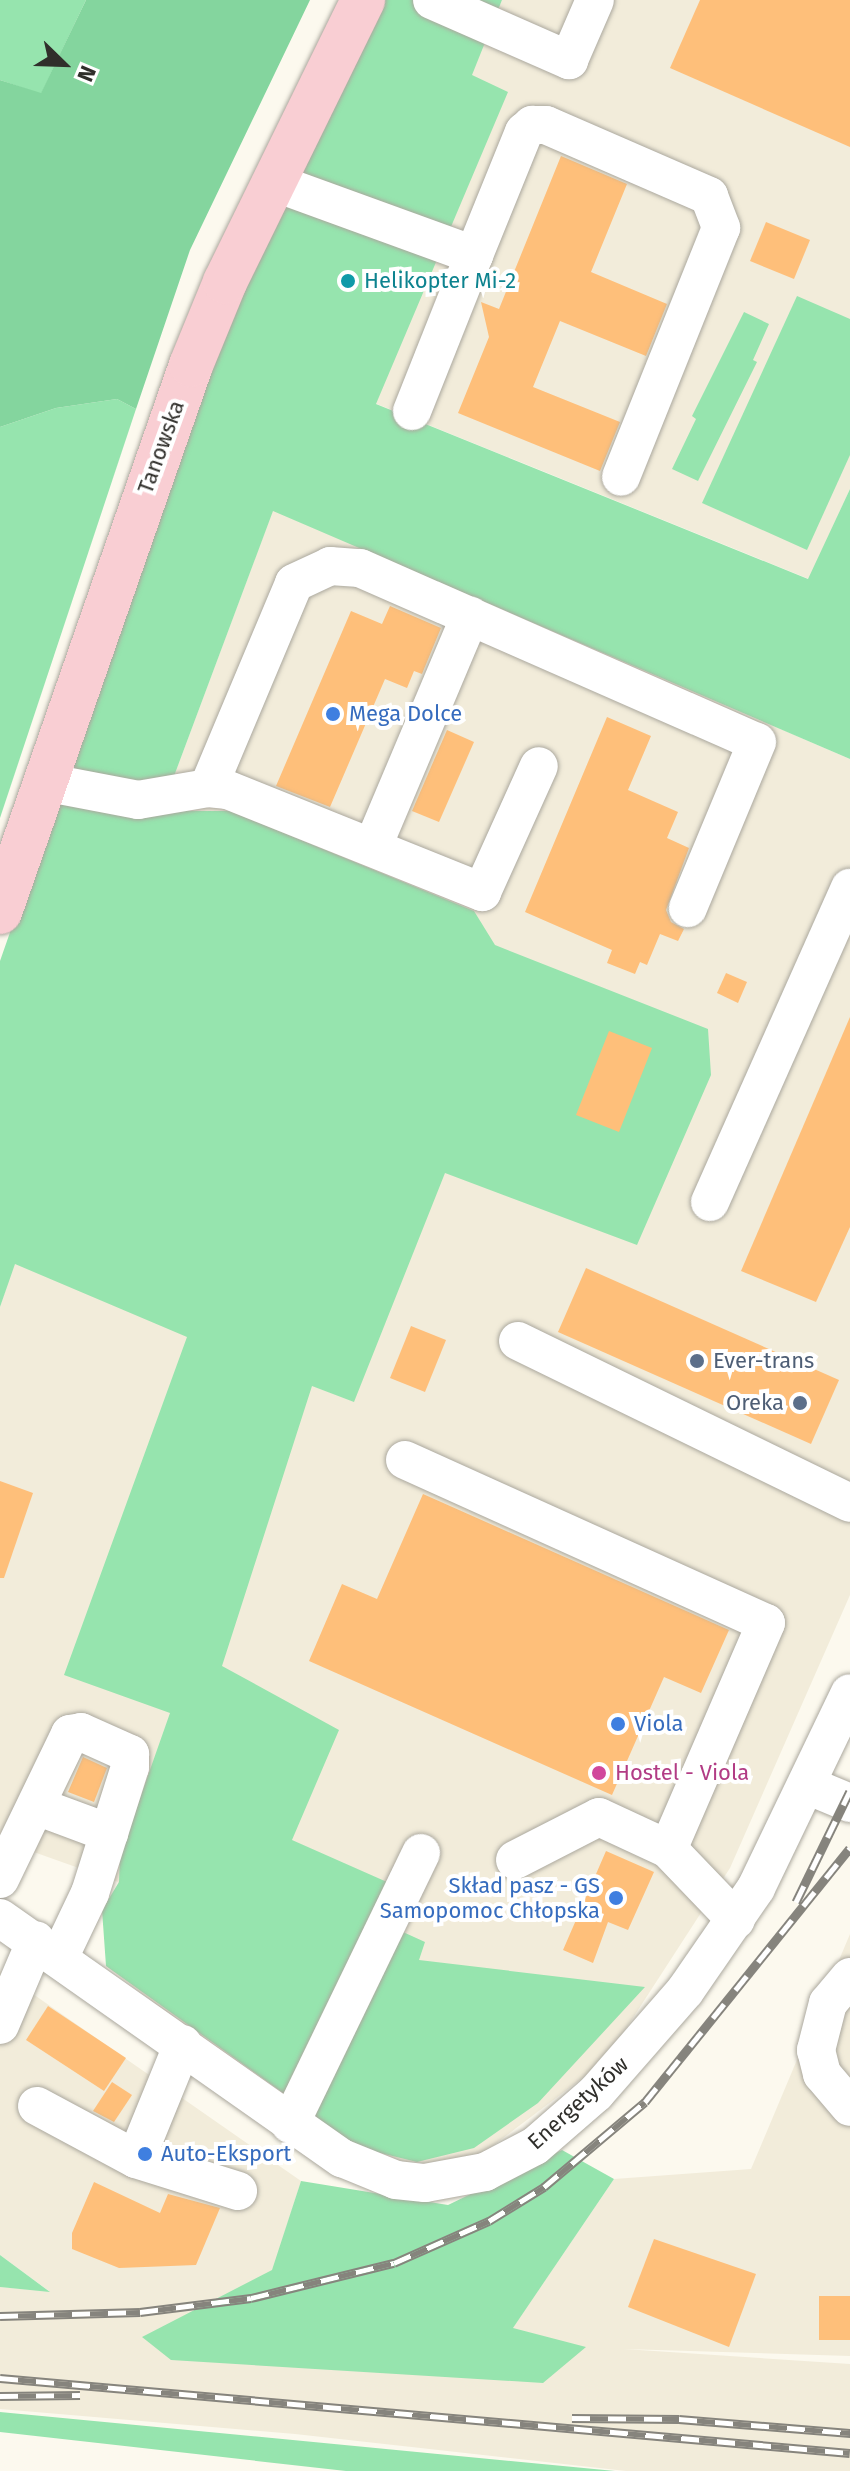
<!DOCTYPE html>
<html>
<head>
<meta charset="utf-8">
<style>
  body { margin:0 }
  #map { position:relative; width:850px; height:2471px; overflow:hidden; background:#fcf9ee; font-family:"Fira Sans",sans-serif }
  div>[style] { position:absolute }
  .built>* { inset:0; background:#f2ecda }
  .green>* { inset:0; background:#96e4ae }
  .forest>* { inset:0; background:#84d59e }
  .building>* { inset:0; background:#febf7a }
  .roads { filter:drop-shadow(0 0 2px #aba89e) drop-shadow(0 0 2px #aba89e) }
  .minor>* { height:38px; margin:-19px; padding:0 19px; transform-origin:19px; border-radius:19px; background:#fff }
  .major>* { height:44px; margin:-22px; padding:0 22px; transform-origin:22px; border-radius:22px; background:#f9ced3 }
  .rail>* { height:9px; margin-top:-4.5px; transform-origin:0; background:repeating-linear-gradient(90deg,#fff 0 18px,#86847d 0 36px); box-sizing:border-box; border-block:2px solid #86847d }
  .dots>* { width:22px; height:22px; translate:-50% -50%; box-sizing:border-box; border:4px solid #fff; border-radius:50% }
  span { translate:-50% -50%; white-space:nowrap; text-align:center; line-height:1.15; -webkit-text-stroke:8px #fff; paint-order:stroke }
  .culture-label { font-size:22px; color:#0d838f }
  .left { translate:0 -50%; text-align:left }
  .street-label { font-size:22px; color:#302f2b }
  .shop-label { font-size:22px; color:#366cbe }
  .right { translate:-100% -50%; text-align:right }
  .service-label { font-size:22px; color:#4e5e75 }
  .hotel-label { font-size:22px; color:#b23c85 }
  .north { position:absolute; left:24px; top:24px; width:80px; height:80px; -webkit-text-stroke:6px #fff; paint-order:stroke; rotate:113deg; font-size:22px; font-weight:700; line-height:32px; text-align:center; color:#302f2b }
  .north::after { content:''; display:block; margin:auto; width:28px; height:36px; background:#302f2b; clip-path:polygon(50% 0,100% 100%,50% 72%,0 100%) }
</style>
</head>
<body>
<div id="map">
  <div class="built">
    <i style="clip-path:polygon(502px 0,850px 0,850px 489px,809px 579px,330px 385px)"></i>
    <i style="clip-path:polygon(273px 510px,850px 759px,850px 1595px,730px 1868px,605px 2061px,470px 2163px,398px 2169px,345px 2150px,106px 1966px,118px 1882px,0 1840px,0 1307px,161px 811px)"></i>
    <i style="clip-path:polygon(850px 1934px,850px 2356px,624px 2349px,850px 2364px,850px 2471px,626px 2471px,295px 2434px,0 2409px,0 2287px,49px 2291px,0 2255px,0 1971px,301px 2181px,273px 2270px,512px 2329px,614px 2179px,751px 2169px)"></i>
  </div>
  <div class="green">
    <i style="clip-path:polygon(0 0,86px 0,41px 94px,0 80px)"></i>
    <i style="clip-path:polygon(380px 0,502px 0,472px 75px,508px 92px,376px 404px,808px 579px,850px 489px,850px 759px,273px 511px,161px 811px,230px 811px,474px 911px,495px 945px,708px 1029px,711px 1075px,637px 1245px,445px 1173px,354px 1402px,312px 1386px,222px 1666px,339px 1730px,292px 1840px,396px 1886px,286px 2095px,106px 1966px,102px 1910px,119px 1882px,120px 1855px,170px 1713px,64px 1675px,187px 1337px,15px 1264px,0 1307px,0 961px,176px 458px,262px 243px)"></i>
    <i style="clip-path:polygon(797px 296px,850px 319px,850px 455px,807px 550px,702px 503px)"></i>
    <i style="clip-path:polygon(744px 312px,769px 324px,753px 360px,757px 362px,698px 481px,672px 469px,696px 419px,692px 416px)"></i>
    <i style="clip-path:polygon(117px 399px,136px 409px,0 818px,0 427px,56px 408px)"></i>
    <i style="clip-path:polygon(403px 1932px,425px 1942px,419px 1960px,645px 1987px,538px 2103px,474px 2148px,417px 2162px,352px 2146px,313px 2117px)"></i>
    <i style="clip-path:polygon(562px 2150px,614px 2179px,513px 2328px,586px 2347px,543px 2383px,171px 2360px,142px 2337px,272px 2270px,301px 2181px,448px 2205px)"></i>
    <i style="clip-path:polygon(0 2255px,50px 2292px,0 2287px)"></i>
    <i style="clip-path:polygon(0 2412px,615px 2471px,346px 2471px,0 2432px)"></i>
  </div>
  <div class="forest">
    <i style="clip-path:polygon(86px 0,310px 0,190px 250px,136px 409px,117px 399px,56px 408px,0 427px,0 80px,41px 93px)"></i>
  </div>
  <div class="building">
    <i style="clip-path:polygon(700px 0,850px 0,850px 147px,670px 68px)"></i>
    <i style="clip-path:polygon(561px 156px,627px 184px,591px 272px,667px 304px,646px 356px,560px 321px,533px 387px,620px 422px,600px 471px,458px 413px,489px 337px,481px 302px,499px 309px)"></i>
    <i style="clip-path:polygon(766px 222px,810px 240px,794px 279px,750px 261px)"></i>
    <i style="clip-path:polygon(390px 606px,441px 628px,422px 674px,414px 671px,407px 688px,385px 679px,330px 807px,276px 786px,351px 611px,382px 624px)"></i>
    <i style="clip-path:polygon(607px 717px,651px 736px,628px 790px,678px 812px,667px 838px,689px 848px,666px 910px,671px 922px,684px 929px,678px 941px,660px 934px,647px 965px,640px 962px,635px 974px,607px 963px,612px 950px,525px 912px)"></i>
    <i style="clip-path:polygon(447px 730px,474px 742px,439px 822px,412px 811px)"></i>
    <i style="clip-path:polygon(726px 973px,747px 982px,738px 1003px,717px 993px)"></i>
    <i style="clip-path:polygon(850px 1017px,850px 1227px,816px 1302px,741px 1271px)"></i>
    <i style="clip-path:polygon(609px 1031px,652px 1048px,619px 1132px,576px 1115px)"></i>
    <i style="clip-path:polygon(586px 1268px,839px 1380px,811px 1444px,558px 1332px)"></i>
    <i style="clip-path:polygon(411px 1326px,446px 1340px,425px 1392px,390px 1378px)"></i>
    <i style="clip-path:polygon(0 1481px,33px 1493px,4px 1578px,0 1578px)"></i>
    <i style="clip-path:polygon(423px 1494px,729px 1630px,701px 1693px,664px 1677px,612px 1795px,309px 1661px,342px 1584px,377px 1599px)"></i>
    <i style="clip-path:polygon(83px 1757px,107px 1768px,94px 1802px,68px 1792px)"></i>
    <i style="clip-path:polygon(606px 1851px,654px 1872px,628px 1930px,608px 1922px,593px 1963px,563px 1950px)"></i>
    <i style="clip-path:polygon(48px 2006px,126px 2058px,104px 2091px,26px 2040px)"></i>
    <i style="clip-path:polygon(112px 2082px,132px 2095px,114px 2122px,93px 2111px)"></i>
    <i style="clip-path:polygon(94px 2182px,160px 2213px,168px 2194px,220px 2208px,196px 2265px,119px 2268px,72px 2249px,72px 2233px)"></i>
    <i style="clip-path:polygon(654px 2239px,756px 2274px,729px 2347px,628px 2307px)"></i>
    <i style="clip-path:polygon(819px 2296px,850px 2296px,850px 2340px,819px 2340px)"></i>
  </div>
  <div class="roads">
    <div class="minor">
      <i style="left:432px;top:0;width:150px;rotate:23.7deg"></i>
      <i style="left:569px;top:60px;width:65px;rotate:-66.6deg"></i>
      <i style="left:273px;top:182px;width:214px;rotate:20deg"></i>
      <i style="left:474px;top:255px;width:133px;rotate:-67.9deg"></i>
      <i style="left:524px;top:132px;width:11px;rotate:-41deg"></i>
      <i style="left:532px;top:125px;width:14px"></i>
      <i style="left:546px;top:125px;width:178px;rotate:23.5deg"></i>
      <i style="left:709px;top:196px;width:34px;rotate:69deg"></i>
      <i style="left:721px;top:228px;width:268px;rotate:111.9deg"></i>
      <i style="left:412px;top:411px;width:168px;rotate:-68.3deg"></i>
      <i style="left:44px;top:782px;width:96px;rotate:10.8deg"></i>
      <i style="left:138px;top:800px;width:71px;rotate:-9.7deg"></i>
      <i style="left:208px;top:788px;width:222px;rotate:-67.2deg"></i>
      <i style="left:294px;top:583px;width:40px;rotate:-25deg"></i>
      <i style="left:330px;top:566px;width:30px;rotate:4deg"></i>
      <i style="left:360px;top:568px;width:433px;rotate:23.7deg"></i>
      <i style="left:757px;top:742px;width:180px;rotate:112.6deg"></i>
      <i style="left:208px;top:788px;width:20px;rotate:6deg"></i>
      <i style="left:228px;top:790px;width:274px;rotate:21.9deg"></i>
      <i style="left:482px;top:892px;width:138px;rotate:-65.7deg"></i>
      <i style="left:373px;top:846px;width:250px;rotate:-67.1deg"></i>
      <i style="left:710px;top:1202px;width:344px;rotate:-66deg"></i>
      <i style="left:518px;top:1341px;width:369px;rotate:26deg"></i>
      <i style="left:405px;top:1460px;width:396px;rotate:24.3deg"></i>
      <i style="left:766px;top:1623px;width:246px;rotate:113.4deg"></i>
      <i style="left:668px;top:1849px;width:98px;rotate:46.2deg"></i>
      <i style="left:807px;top:1785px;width:47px;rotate:22.7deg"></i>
      <i style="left:39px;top:1807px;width:75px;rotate:20.4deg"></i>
      <i style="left:515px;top:1860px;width:94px;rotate:-27.1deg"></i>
      <i style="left:599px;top:1817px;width:76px;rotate:24.9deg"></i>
      <i style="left:0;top:1879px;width:161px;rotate:-64.2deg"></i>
      <i style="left:70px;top:1734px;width:11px;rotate:-10deg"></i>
      <i style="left:81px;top:1732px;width:54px;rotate:24.2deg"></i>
      <i style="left:130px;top:1754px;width:13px;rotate:90deg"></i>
      <i style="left:130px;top:1767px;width:132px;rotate:107.6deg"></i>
      <i style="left:90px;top:1893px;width:70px;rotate:115.5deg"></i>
      <i style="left:0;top:1918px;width:418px;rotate:35.1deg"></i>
      <i style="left:342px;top:2158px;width:58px;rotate:22.2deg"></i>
      <i style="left:396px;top:2180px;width:29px;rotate:6deg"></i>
      <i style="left:425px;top:2183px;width:61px;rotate:-10.4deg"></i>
      <i style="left:485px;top:2172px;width:56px;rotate:-27.5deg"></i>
      <i style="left:535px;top:2146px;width:81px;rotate:-41deg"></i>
      <i style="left:596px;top:2093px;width:135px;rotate:-48.9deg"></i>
      <i style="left:685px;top:1991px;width:125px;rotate:-55.4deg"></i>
      <i style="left:756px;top:1888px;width:216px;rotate:-64.3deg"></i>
      <i style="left:850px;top:1977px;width:34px;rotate:130deg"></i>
      <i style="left:828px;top:2003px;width:49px;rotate:104.3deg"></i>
      <i style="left:816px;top:2050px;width:25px;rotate:76deg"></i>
      <i style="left:822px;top:2074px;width:43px;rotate:49.7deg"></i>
      <i style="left:0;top:2025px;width:92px;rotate:-67deg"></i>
      <i style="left:37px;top:2106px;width:112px;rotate:28.2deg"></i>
      <i style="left:136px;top:2159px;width:107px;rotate:17.4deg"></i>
      <i style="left:290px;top:2124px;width:301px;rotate:-64.2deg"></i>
      <i style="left:136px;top:2159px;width:124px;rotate:-67.8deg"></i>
    </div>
    <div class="major">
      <i style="left:0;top:912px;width:579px;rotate:-70.75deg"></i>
      <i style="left:191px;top:365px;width:90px;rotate:-67.7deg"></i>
      <i style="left:225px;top:282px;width:314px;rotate:-63.9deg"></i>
    </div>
  </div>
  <div class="rail">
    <i style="left:796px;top:1902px;width:123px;rotate:-64.1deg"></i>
    <i style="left:0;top:2316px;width:140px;rotate:-1.6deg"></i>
    <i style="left:140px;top:2312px;width:112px;rotate:-7.2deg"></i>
    <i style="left:251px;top:2298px;width:147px;rotate:-13.8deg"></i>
    <i style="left:394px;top:2263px;width:104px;rotate:-23.9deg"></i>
    <i style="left:489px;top:2221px;width:65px;rotate:-31.7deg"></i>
    <i style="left:544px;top:2187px;width:132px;rotate:-40.1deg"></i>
    <i style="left:645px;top:2102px;width:326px;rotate:-51.1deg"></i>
    <i style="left:0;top:2378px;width:853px;rotate:5.04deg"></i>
    <i style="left:0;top:2396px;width:80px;rotate:-0.7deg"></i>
    <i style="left:572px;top:2418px;width:107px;rotate:0.5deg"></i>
    <i style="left:679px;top:2419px;width:172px;rotate:4.7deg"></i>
  </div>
  <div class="dots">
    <i style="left:348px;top:281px;background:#0f9aa8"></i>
    <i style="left:333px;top:714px;background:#3f7fe0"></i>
    <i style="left:697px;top:1361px;background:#5c6f8a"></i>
    <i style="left:800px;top:1403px;background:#5c6f8a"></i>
    <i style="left:618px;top:1724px;background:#3f7fe0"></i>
    <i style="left:599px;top:1773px;background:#d1479c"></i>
    <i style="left:616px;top:1898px;background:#3f7fe0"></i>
    <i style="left:145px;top:2154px;background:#3f7fe0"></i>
  </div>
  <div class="culture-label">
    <span class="left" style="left:364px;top:281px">Helikopter Mi-2</span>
  </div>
  <div class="street-label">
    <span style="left:161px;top:447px;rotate:-70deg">Tanowska</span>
    <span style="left:578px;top:2103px;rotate:-42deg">Energetyków</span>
  </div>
  <div class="shop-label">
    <span class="left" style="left:349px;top:714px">Mega Dolce</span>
    <span class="left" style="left:634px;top:1724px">Viola</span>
    <span class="right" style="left:600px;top:1898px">Skład pasz - GS<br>Samopomoc Chłopska</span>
    <span class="left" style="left:161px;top:2154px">Auto-Eksport</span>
  </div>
  <div class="service-label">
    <span class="left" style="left:713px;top:1361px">Ever-trans</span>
    <span class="right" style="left:784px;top:1403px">Oreka</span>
  </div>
  <div class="hotel-label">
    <span class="left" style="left:615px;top:1773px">Hostel - Viola</span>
  </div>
  <div class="north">N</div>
</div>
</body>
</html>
